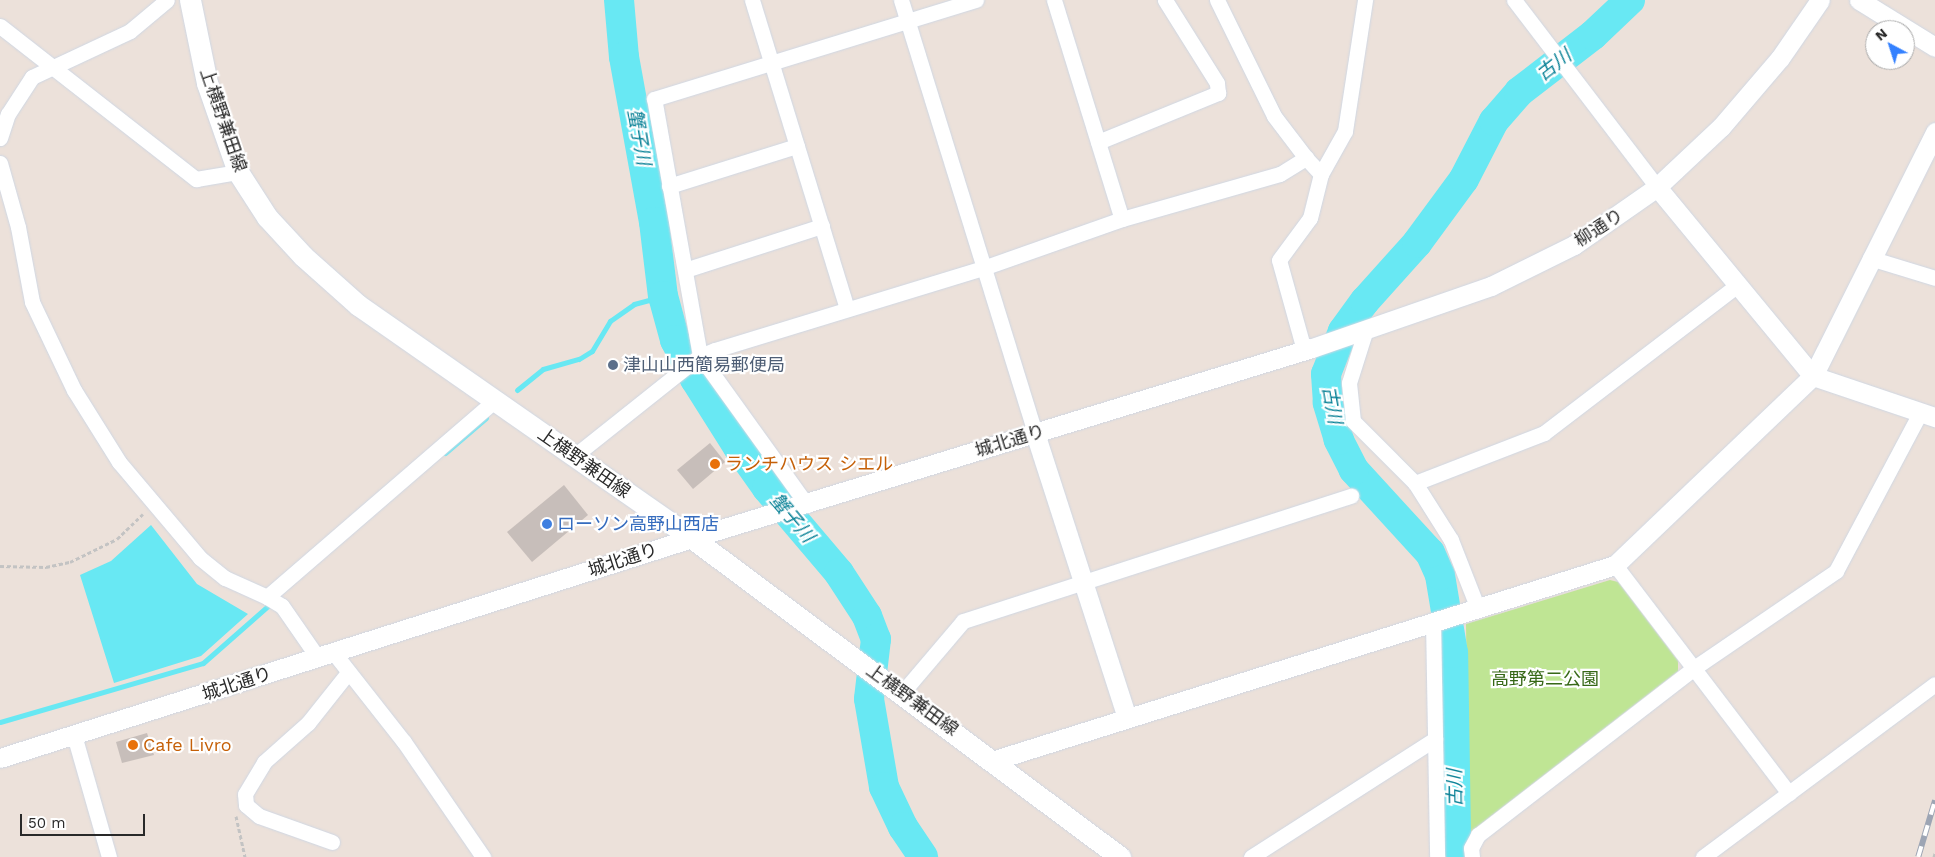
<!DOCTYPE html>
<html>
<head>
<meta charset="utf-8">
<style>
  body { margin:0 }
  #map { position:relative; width:1935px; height:857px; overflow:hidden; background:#ece1da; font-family:"Work Sans","Noto Sans JP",sans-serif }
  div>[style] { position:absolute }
  .green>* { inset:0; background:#bfe594 }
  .water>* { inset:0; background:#68e8f3 }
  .stream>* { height:5px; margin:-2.5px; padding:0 2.5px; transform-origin:2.5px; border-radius:2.5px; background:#68e8f3 }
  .river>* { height:30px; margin:-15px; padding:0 15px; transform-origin:15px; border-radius:15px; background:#68e8f3 }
  .building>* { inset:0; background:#c7beba }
  .path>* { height:3px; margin-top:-1.5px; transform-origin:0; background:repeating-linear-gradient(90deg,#c3c3c3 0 4px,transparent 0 6.5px) }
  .roads { filter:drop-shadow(0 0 1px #cfd7e3) drop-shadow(0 0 1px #cfd7e3) }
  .minor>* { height:15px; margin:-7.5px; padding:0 7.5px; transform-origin:7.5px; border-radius:7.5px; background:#fff }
  .tertiary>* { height:19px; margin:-9.5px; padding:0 9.5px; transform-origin:9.5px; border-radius:9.5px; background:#fff }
  .secondary>* { height:21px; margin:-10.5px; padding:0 10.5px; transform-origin:10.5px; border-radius:10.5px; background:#fff }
  .rail>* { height:5.5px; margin-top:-2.75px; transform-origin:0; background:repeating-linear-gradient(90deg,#fff 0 11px,#9da5b4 0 22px); box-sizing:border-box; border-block:1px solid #9da5b4 }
  .dots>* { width:14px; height:14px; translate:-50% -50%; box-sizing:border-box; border:2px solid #fff; border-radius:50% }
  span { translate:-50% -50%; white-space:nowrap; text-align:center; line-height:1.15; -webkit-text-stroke:4.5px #fff; paint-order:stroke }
  .street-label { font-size:18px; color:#292929 }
  .service-label { font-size:18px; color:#4e5e75 }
  .left { translate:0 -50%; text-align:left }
  .food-label { font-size:18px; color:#c56008 }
  .shop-label { font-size:18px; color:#366cbe }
  .park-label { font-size:18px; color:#376817 }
  .water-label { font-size:19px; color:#088196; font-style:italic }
  .north { position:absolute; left:1865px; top:20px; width:50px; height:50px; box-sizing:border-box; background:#fff; border:1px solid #a9a9a9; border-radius:50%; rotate:320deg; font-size:14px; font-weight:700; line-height:20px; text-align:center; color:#292929 }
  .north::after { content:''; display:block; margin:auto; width:18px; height:22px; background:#3481ff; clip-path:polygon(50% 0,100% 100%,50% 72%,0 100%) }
  .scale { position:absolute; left:20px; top:814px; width:125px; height:22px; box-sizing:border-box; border:2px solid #292929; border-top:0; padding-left:6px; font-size:15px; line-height:18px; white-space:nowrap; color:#292929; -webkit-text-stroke:4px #fff; paint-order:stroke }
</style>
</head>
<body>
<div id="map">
  <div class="green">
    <i style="clip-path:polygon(1610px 580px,1618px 582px,1678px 661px,1678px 671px,1469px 833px,1466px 624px)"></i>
  </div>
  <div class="water">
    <i style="clip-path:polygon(151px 525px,197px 584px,248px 614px,201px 656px,114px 683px,80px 575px,111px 561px)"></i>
  </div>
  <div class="stream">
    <i style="left:517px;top:390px;width:33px;rotate:-39deg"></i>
    <i style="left:543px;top:369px;width:37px;rotate:-16deg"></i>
    <i style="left:579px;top:359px;width:15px;rotate:-32deg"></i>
    <i style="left:592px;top:351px;width:35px;rotate:-59deg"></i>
    <i style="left:610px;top:321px;width:29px;rotate:-35deg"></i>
    <i style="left:634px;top:304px;width:30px;rotate:-15deg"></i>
    <i style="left:445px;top:453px;width:54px;rotate:-40.5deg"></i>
    <i style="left:0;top:722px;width:211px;rotate:-16.2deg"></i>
    <i style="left:203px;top:663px;width:88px;rotate:-41.3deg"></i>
  </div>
  <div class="river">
    <i style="left:619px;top:0;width:57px;rotate:85deg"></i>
    <i style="left:624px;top:57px;width:168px;rotate:79.7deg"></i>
    <i style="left:654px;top:222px;width:75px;rotate:83.1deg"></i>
    <i style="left:663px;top:296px;width:46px;rotate:74.7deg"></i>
    <i style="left:675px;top:340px;width:44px;rotate:62.9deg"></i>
    <i style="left:695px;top:379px;width:80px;rotate:57.7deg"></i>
    <i style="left:738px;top:447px;width:50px;rotate:54.7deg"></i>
    <i style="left:767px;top:488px;width:111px;rotate:49.7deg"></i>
    <i style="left:839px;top:573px;width:51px;rotate:56.9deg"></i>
    <i style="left:867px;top:616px;width:25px;rotate:69deg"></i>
    <i style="left:876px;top:639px;width:60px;rotate:96.7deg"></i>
    <i style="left:869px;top:699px;width:89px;rotate:80.3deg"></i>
    <i style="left:884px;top:787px;width:44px;rotate:64.6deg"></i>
    <i style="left:903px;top:827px;width:36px;rotate:56deg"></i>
    <i style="left:1461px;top:857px;width:22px;rotate:-103deg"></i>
    <i style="left:1456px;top:836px;width:183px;rotate:-90.9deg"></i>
    <i style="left:1453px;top:653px;width:79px;rotate:-99.5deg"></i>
    <i style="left:1440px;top:575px;width:24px;rotate:-114deg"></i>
    <i style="left:1430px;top:553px;width:113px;rotate:-132.5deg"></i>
    <i style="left:1354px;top:470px;width:34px;rotate:-117deg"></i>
    <i style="left:1339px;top:440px;width:39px;rotate:-107deg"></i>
    <i style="left:1328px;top:403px;width:29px;rotate:-94deg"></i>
    <i style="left:1326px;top:374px;width:46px;rotate:-68.4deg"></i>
    <i style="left:1343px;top:331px;width:37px;rotate:-54deg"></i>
    <i style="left:1365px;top:301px;width:78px;rotate:-48.1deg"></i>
    <i style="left:1417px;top:243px;width:79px;rotate:-53.7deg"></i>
    <i style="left:1464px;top:179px;width:65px;rotate:-62.7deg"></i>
    <i style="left:1494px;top:121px;width:38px;rotate:-49deg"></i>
    <i style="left:1519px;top:92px;width:93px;rotate:-37.6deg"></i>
    <i style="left:1593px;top:35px;width:51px;rotate:-43.4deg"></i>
  </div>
  <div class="building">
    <i style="clip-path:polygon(710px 443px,725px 462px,693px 489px,677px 470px)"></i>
    <i style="clip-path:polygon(564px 485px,588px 515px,532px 562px,507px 532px)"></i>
    <i style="clip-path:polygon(147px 733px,154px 755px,122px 763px,116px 742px)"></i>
  </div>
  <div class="path">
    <i style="left:0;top:566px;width:46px;rotate:1.2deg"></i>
    <i style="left:46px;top:567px;width:25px;rotate:-12deg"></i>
    <i style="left:70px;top:562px;width:52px;rotate:-26.1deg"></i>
    <i style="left:117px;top:539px;width:36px;rotate:-44deg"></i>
    <i style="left:236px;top:816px;width:42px;rotate:77.6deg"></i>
    <i style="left:1934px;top:857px;width:4px;rotate:-76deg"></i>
  </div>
  <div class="roads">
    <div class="minor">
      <i style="left:752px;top:0;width:323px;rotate:72.9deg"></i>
      <i style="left:901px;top:0;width:453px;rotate:72.8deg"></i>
      <i style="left:1054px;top:0;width:229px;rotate:72.8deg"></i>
      <i style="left:1217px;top:0;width:129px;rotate:63.8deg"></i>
      <i style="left:1274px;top:116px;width:53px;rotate:52.7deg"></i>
      <i style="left:1514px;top:0;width:235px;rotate:52.6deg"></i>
      <i style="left:0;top:26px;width:249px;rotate:38deg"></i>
      <i style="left:196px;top:179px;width:43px;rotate:-9.5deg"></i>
      <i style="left:0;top:138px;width:25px;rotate:-72deg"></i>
      <i style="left:8px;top:114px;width:44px;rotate:-57deg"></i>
      <i style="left:32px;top:77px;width:108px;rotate:-25.1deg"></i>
      <i style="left:130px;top:31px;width:48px;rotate:-40deg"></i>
      <i style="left:1098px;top:142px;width:130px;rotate:-22.2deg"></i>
      <i style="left:1218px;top:93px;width:10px;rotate:-96deg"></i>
      <i style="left:1217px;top:83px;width:98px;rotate:-122.1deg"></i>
      <i style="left:0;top:163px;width:66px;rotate:74.3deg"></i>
      <i style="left:18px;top:227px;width:76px;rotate:79.4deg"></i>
      <i style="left:32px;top:302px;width:98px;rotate:64.5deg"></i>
      <i style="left:74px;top:390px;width:85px;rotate:58deg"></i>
      <i style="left:119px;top:462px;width:126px;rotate:49.8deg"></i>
      <i style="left:200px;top:558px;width:32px;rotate:39deg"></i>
      <i style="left:225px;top:578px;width:46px;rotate:24.3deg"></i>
      <i style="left:267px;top:597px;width:300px;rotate:-40.8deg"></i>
      <i style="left:669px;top:186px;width:134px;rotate:-17.4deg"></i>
      <i style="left:1870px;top:258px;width:68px;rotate:17.1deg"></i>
      <i style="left:685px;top:270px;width:144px;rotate:-17.8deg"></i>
      <i style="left:1366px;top:329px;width:57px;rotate:107.5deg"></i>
      <i style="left:1349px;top:383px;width:38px;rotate:84deg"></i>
      <i style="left:1353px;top:421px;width:88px;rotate:45deg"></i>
      <i style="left:1415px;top:483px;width:67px;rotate:57.7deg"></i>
      <i style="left:1451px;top:540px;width:74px;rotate:68.6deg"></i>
      <i style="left:1304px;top:350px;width:93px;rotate:-105.5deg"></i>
      <i style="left:1279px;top:260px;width:52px;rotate:-53.6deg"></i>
      <i style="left:1310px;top:218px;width:45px;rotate:-76deg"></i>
      <i style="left:1321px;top:174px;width:49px;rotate:-60.8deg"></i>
      <i style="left:1345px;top:131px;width:133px;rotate:-81.3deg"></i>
      <i style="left:573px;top:457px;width:162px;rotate:-38.5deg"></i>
      <i style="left:700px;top:356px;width:16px;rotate:-22deg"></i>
      <i style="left:715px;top:350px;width:280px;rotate:-17deg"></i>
      <i style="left:983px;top:268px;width:147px;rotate:-19.4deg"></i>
      <i style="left:1122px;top:219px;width:164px;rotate:-15.9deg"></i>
      <i style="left:1280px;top:174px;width:31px;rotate:-32deg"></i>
      <i style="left:1306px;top:158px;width:22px;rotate:47deg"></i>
      <i style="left:1415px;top:483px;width:138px;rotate:-21.2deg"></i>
      <i style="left:1544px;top:433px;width:242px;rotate:-37.4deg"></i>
      <i style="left:807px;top:505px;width:183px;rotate:-125.7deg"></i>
      <i style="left:700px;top:356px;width:261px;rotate:-100.1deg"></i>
      <i style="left:654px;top:99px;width:337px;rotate:-17.1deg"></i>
      <i style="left:1615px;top:565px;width:287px;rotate:52.7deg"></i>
      <i style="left:267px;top:597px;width:17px;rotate:31deg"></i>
      <i style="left:282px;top:606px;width:63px;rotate:55.3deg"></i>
      <i style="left:1433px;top:620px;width:237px;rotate:89deg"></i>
      <i style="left:334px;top:653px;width:113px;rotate:51.8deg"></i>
      <i style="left:404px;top:742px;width:140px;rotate:55.5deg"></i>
      <i style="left:902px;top:693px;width:94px;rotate:-49.7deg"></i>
      <i style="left:963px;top:621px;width:408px;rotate:-17.9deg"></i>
      <i style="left:74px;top:735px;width:127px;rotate:74deg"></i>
      <i style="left:332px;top:842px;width:77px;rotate:-160.4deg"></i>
      <i style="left:259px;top:816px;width:17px;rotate:-140deg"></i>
      <i style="left:246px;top:805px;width:11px;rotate:-95deg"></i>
      <i style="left:245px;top:794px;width:37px;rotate:-59deg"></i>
      <i style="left:264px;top:762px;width:59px;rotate:-41.6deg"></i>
      <i style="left:308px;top:723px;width:63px;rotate:-51.5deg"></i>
      <i style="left:1251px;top:857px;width:219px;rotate:-32.7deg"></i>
      <i style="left:1472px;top:857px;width:9px;rotate:-96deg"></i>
      <i style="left:1471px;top:848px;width:15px;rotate:-62deg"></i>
      <i style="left:1478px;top:835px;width:273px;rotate:-37.7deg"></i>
      <i style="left:1694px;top:668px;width:172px;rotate:-34.3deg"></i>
      <i style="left:1836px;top:571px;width:179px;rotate:-62deg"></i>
      <i style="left:1703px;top:857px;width:289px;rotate:-36.7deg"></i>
    </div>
    <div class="tertiary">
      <i style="left:1859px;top:0;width:89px;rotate:31.7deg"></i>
      <i style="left:1657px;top:187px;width:245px;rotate:50.5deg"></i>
      <i style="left:1813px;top:376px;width:129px;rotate:18.6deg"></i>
      <i style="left:1035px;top:433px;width:299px;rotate:72.1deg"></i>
      <i style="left:0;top:758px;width:726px;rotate:-17.64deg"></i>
      <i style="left:692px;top:538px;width:648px;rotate:-17.04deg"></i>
      <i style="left:1312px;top:348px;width:189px;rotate:-19.1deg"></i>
      <i style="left:1491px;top:286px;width:93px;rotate:-26.3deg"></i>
      <i style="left:1574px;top:245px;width:101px;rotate:-34.9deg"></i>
      <i style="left:1657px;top:187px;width:88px;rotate:-43.2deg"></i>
      <i style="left:1721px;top:127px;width:91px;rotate:-49.5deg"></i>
      <i style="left:1780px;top:58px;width:70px;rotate:-55.4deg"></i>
      <i style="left:995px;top:760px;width:650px;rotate:-17.46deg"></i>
      <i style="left:1615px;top:565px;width:274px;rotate:-43.7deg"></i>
      <i style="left:1813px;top:376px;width:273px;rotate:-63.4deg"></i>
    </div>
    <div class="secondary">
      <i style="left:190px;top:0;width:85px;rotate:78.4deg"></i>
      <i style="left:207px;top:83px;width:94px;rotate:70.8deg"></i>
      <i style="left:238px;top:172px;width:54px;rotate:57.2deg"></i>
      <i style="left:267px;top:217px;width:53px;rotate:47.3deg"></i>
      <i style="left:303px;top:256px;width:74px;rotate:41.7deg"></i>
      <i style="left:358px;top:305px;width:407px;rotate:34.9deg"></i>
      <i style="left:692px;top:538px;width:534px;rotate:36.7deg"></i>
    </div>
  </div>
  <div class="rail">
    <i style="left:1918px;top:857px;width:59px;rotate:-73.4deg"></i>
  </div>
  <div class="dots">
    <i style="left:613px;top:365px;background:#5c6f8a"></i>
    <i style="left:715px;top:464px;background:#e8710a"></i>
    <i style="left:547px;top:524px;background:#3f7fe0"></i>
    <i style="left:133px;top:745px;background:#e8710a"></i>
  </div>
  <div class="street-label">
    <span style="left:223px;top:120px;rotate:71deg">上横野兼田線</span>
    <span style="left:1599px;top:228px;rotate:-33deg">柳通り</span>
    <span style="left:1010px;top:441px;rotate:-17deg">城北通り</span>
    <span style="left:584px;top:463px;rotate:35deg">上横野兼田線</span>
    <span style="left:623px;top:560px;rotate:-18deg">城北通り</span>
    <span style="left:237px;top:684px;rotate:-18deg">城北通り</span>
    <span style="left:912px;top:700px;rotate:36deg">上横野兼田線</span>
  </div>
  <div class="service-label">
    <span class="left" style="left:623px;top:365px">津山山西簡易郵便局</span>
  </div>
  <div class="food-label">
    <span class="left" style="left:725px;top:464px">ランチハウス シエル</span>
    <span class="left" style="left:143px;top:745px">Cafe Livro</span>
  </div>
  <div class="shop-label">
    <span class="left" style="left:557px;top:524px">ローソン高野山西店</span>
  </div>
  <div class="park-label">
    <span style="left:1545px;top:679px">高野第二公園</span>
  </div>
  <div class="water-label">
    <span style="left:1554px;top:65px;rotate:-38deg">古川</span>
    <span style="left:639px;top:137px;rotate:80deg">蟹子川</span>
    <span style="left:1332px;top:405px;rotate:80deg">古川</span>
    <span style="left:792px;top:518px;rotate:50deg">蟹子川</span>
    <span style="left:1455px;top:788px;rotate:-91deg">古川</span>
  </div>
  <div class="north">N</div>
  <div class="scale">50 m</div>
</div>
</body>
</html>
